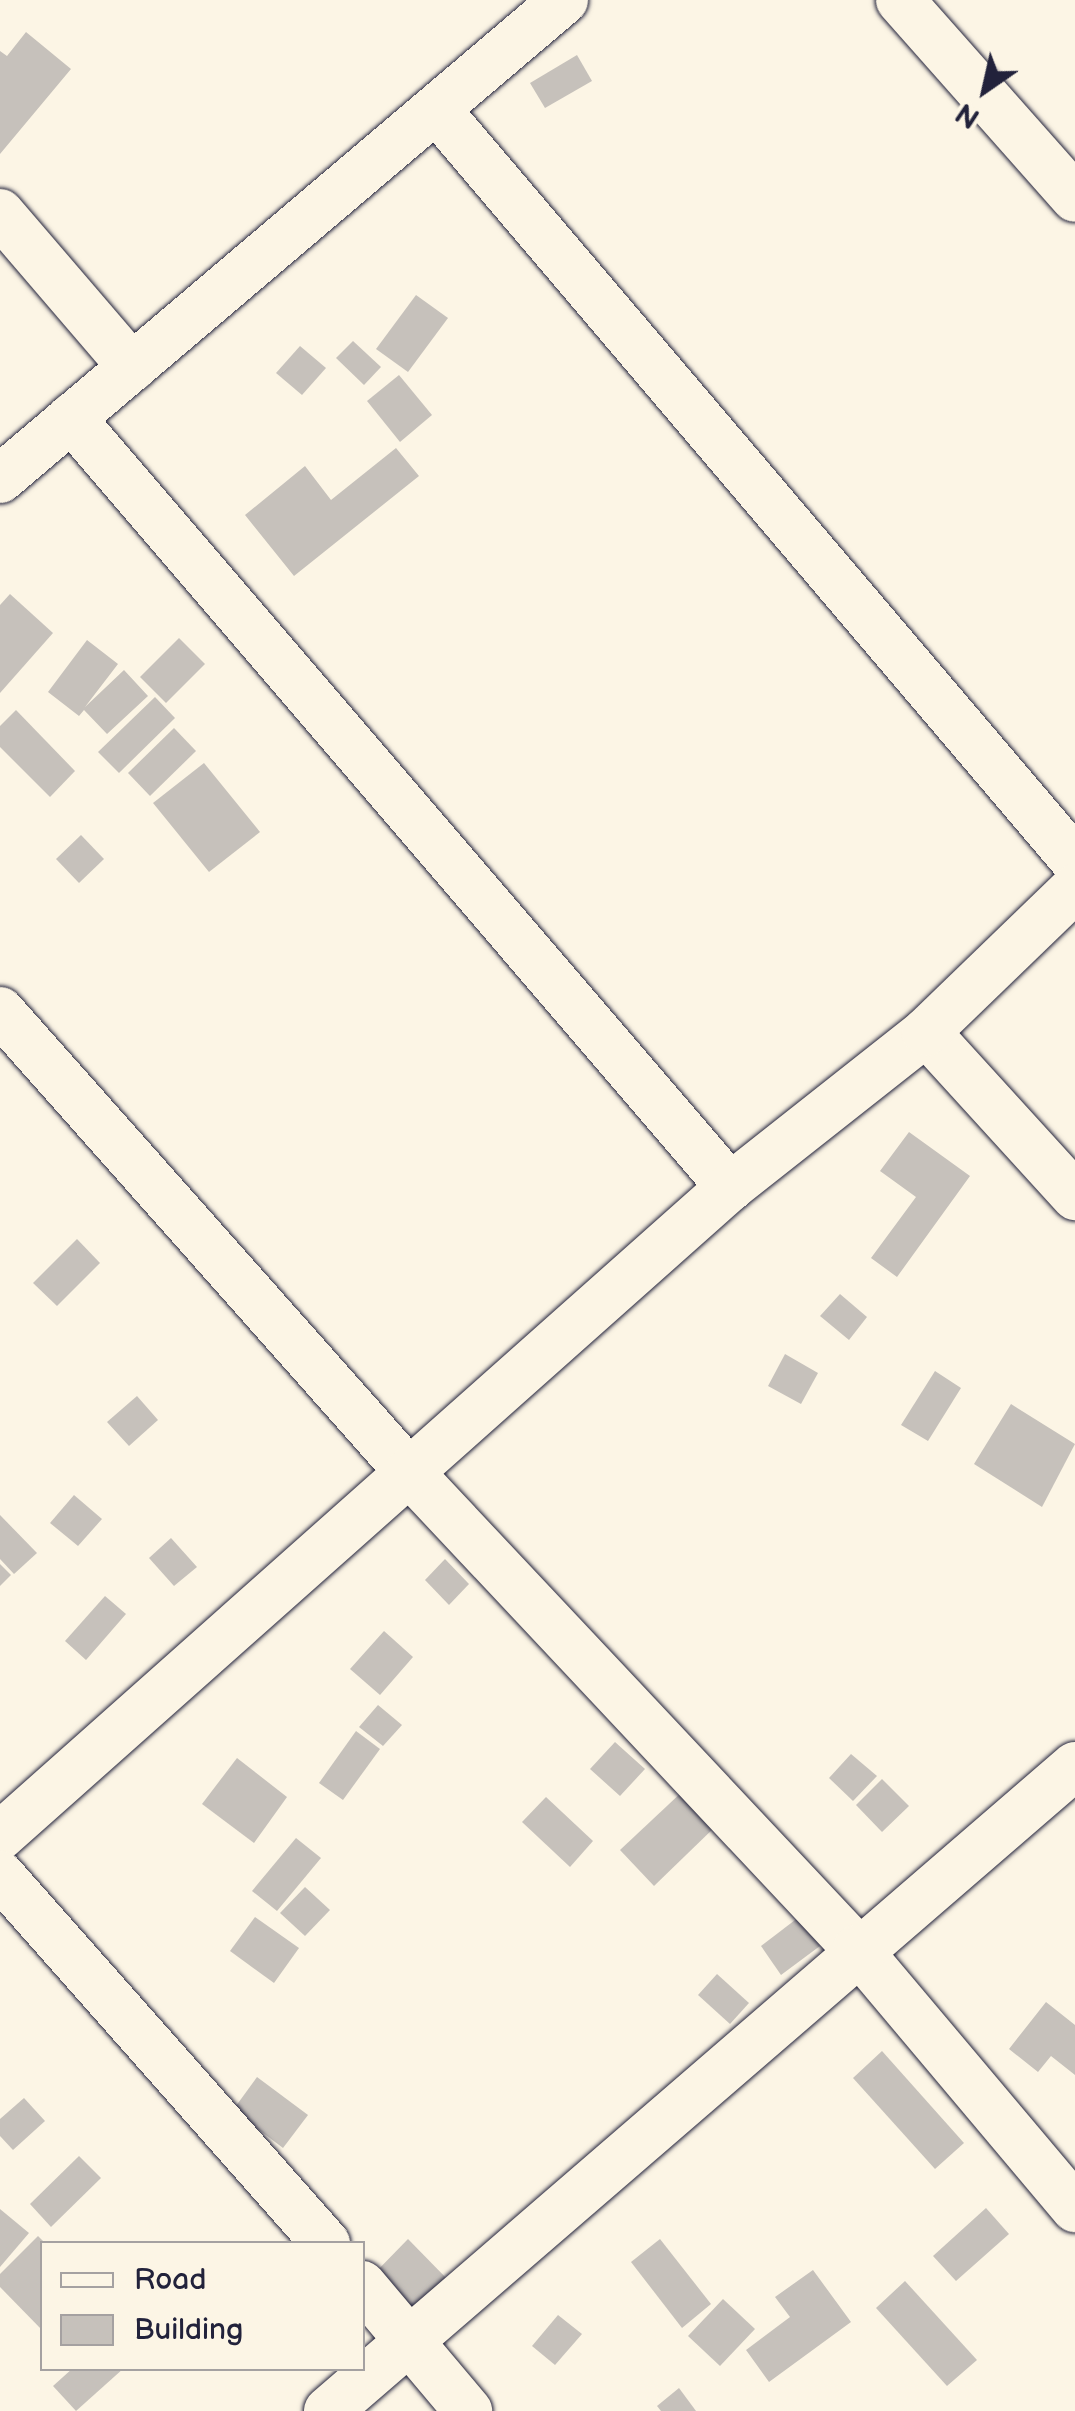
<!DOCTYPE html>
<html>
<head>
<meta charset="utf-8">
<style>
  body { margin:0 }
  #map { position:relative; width:1075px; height:2411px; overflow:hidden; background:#fcf5e5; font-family:"Balsamiq Sans",sans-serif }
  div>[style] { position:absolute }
  .building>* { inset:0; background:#c6c1bb }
  .roads { filter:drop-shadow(0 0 2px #22223b) drop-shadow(0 0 2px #22223b) }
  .street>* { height:48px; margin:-24px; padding:0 24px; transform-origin:24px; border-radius:24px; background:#fcf5e5 }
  span { translate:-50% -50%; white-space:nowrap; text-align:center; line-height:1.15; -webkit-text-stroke:8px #fcf5e5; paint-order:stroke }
  .legend { position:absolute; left:40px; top:2241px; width:325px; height:130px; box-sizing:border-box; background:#fcf5e5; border:2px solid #a5a1a1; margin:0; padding:12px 18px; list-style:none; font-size:30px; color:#22223b }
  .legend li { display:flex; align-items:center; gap:20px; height:50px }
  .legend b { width:50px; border:2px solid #a5a1a1 }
  .north { position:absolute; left:935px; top:40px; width:100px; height:100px; -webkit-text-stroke:8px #fcf5e5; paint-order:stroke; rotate:214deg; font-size:28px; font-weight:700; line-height:40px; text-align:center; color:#22223b }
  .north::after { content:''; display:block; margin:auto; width:35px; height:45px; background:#22223b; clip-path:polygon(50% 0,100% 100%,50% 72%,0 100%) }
</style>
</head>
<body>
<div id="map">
  <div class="building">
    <i style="clip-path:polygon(26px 32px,71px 69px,0 154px,0 51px,7px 56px)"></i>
    <i style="clip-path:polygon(577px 55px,592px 81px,545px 108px,530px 83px)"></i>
    <i style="clip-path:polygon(416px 295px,448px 318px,408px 372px,376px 349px)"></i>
    <i style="clip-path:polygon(353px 341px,381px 367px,364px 385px,336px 358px)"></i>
    <i style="clip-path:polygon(300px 346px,326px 368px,302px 395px,276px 373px)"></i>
    <i style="clip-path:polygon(399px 375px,432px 415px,400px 442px,367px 401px)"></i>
    <i style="clip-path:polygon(396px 448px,419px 476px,294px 576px,245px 515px,305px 466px,331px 500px)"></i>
    <i style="clip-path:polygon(10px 594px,53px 633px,0 693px,0 605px)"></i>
    <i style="clip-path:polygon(179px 638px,205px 664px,166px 703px,140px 677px)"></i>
    <i style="clip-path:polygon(87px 640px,118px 664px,85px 707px,124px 670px,148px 696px,107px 734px,84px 710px,79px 716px,48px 692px)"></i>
    <i style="clip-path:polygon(155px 697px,175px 718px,119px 773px,98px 752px)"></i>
    <i style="clip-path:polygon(16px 710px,75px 771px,50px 797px,0 747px,0 726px)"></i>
    <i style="clip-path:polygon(174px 728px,196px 751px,150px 796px,128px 773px)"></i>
    <i style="clip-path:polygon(204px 763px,260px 832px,209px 872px,153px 803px)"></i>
    <i style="clip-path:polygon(81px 835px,104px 859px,79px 883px,56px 859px)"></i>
    <i style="clip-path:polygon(909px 1132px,970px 1176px,897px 1277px,871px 1258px,916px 1197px,880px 1171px)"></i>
    <i style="clip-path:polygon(77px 1239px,100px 1263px,57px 1306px,33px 1283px)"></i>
    <i style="clip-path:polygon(840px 1294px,867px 1317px,849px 1340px,820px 1316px)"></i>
    <i style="clip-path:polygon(785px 1354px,818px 1373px,801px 1404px,768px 1386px)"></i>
    <i style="clip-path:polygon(935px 1371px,961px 1388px,928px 1441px,901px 1425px)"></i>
    <i style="clip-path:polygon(137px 1396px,158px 1420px,129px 1446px,107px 1422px)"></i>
    <i style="clip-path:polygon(1011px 1404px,1075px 1444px,1042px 1507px,974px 1464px)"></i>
    <i style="clip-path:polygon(74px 1495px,102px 1519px,78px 1546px,50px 1523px)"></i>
    <i style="clip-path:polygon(0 1515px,37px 1553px,14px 1574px,0 1559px)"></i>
    <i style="clip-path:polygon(171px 1538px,197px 1567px,174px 1586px,149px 1558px)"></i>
    <i style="clip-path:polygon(445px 1559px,469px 1584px,449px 1605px,425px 1580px)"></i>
    <i style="clip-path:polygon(0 1564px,11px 1575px,0 1586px)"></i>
    <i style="clip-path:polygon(105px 1596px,126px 1614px,86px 1660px,65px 1641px)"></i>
    <i style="clip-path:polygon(384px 1631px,413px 1657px,380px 1695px,350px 1669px)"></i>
    <i style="clip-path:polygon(378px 1705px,402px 1725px,383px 1746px,359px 1727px)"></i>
    <i style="clip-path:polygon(356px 1731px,380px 1749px,343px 1800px,319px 1783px)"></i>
    <i style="clip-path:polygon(615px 1742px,645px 1769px,620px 1796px,590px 1769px)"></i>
    <i style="clip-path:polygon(851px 1754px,877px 1776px,853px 1801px,829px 1778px)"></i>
    <i style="clip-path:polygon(237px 1758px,287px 1797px,254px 1843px,202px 1804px)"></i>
    <i style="clip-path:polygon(882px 1779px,909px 1806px,882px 1832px,856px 1805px)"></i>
    <i style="clip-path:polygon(684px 1790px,717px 1825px,654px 1886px,620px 1850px)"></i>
    <i style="clip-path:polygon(546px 1797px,593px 1841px,570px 1867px,522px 1822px)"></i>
    <i style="clip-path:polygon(296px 1838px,321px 1858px,277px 1911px,252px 1891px)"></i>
    <i style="clip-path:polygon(305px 1887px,330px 1910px,305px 1936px,280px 1913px)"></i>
    <i style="clip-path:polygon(255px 1917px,299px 1948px,274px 1983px,230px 1951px)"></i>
    <i style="clip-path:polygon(799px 1917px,820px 1946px,781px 1975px,761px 1946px)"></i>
    <i style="clip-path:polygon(717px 1974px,749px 2003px,730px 2024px,698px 1995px)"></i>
    <i style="clip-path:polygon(1046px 2002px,1075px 2025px,1075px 2075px,1051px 2056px,1038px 2072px,1009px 2049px)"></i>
    <i style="clip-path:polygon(882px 2051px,964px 2143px,935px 2169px,853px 2078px)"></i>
    <i style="clip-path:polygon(257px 2077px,308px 2115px,283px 2148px,233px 2110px)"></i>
    <i style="clip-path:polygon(24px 2098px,45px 2121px,13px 2150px,0 2136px,0 2119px)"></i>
    <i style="clip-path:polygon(79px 2156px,101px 2178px,51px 2227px,30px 2204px)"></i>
    <i style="clip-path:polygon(986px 2208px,1009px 2234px,956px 2281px,933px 2256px)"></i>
    <i style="clip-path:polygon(0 2209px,29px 2233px,0 2267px)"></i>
    <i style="clip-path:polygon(38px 2236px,46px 2244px,42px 2330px,0 2287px,0 2274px)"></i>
    <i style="clip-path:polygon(408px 2239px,452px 2284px,414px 2323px,370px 2278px)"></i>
    <i style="clip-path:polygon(660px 2239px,711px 2304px,682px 2328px,631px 2262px)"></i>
    <i style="clip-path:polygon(813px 2270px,851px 2322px,769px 2382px,746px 2350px,790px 2317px,775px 2297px)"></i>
    <i style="clip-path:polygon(905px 2281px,977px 2360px,947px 2386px,876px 2308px)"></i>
    <i style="clip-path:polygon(723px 2299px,755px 2329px,720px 2366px,688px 2336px)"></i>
    <i style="clip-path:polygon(558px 2315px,582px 2334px,555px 2365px,532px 2346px)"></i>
    <i style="clip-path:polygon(73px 2368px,124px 2368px,76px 2411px,53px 2386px)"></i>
    <i style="clip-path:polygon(679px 2388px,696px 2411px,661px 2411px,657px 2406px)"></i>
  </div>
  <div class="roads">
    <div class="street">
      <i style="left:900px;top:0;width:264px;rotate:48.5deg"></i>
      <i style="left:436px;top:109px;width:987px;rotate:49.64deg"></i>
      <i style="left:0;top:213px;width:203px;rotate:49.4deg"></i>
      <i style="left:71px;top:418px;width:1013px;rotate:49.4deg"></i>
      <i style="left:0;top:479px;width:740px;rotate:-40.34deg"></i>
      <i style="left:0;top:1011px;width:616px;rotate:48.42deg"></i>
      <i style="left:409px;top:1472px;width:654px;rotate:46.8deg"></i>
      <i style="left:857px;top:1949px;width:339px;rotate:49.9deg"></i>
      <i style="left:926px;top:1032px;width:222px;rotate:47.7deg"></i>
      <i style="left:0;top:1836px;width:977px;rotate:-41.64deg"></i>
      <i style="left:730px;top:1187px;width:250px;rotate:-38.3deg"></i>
      <i style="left:926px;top:1032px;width:207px;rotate:-44deg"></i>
      <i style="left:0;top:1875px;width:492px;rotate:48.5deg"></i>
      <i style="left:362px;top:2285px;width:165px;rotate:49.9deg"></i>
      <i style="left:328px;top:2411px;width:987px;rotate:-40.81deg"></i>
    </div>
  </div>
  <ul class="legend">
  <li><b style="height:12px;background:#fcf5e5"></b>Road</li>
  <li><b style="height:28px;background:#c6c1bb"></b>Building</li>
  </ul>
  <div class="north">N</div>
</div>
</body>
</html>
